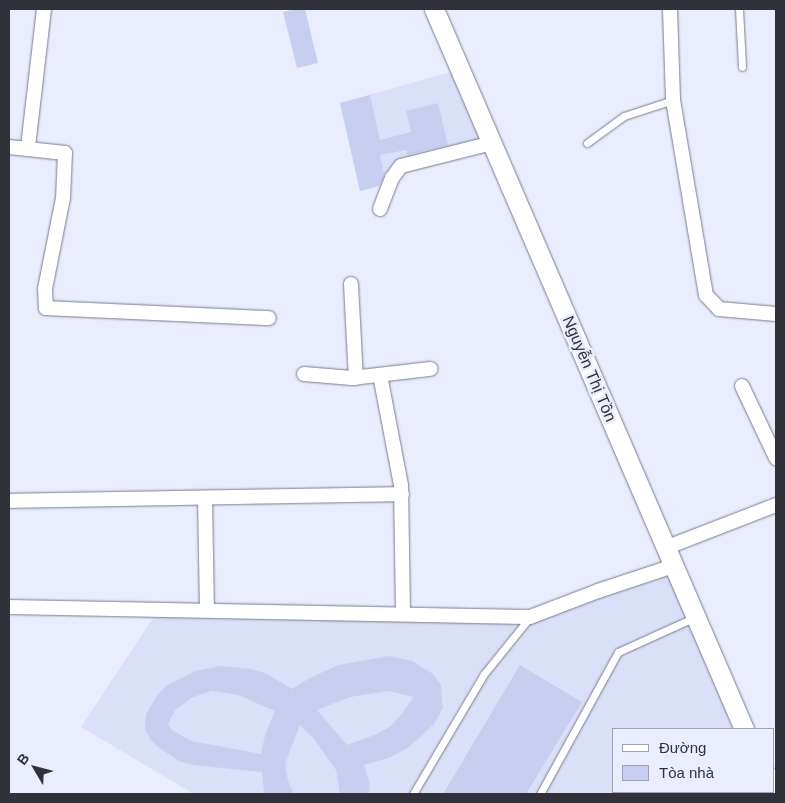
<!DOCTYPE html>
<html>
<head>
<meta charset="utf-8">
<style>
  body { margin:0 }
  #map { position:relative; width:785px; height:803px; overflow:hidden; background:#e9edfe; font-family:Arial,sans-serif }
  div>[style] { position:absolute }
  .built>* { inset:0; background:#dbe0f9 }
  .building>* { inset:0; background:#c7cef0 }
  .roads { filter:drop-shadow(0 0 1px #797c8b) drop-shadow(0 0 1px #797c8b) }
  .lane>* { height:7px; margin:-3.5px; padding:0 3.5px; transform-origin:3.5px; border-radius:3.5px; background:#fff }
  .street>* { height:14px; margin:-7px; padding:0 7px; transform-origin:7px; border-radius:7px; background:#fff }
  .secondary>* { height:19px; margin:-9.5px; padding:0 9.5px; transform-origin:9.5px; border-radius:9.5px; background:#fff }
  span { translate:-50% -50%; white-space:nowrap; text-align:center; line-height:1.15; -webkit-text-stroke:5px #e9edfe; paint-order:stroke }
  .street-label { font-size:16px; color:#313239 }
  .frame { position:absolute; inset:0; border:10px solid #313239; pointer-events:none }
  .legend { position:absolute; left:612px; top:728px; width:162px; height:65px; box-sizing:border-box; background:#e9edfe; border:1px solid #9fa2af; margin:0; padding:6px 9px; list-style:none; font-size:15px; color:#313239 }
  .legend li { display:flex; align-items:center; gap:10px; height:25px }
  .legend b { width:25px; border:1px solid #9fa2af }
  .north { position:absolute; left:10px; top:743px; width:50px; height:50px; -webkit-text-stroke:4px #e9edfe; paint-order:stroke; rotate:307deg; font-size:14px; font-weight:700; line-height:20px; text-align:center; color:#313239 }
  .north::after { content:''; display:block; margin:auto; width:18px; height:22px; background:#313239; clip-path:polygon(50% 0,100% 100%,50% 72%,0 100%) }
</style>
</head>
<body>
<div id="map">
  <div class="built">
    <i style="clip-path:polygon(451px 72px,480px 140px,398px 161px,385px 185px,360px 191px,340px 103px)"></i>
    <i style="clip-path:polygon(667px 573px,734px 729px,614px 729px,614px 792px,761px 792px,762px 794px,418px 794px,487px 677px,530px 622px)"></i>
    <i style="clip-path:polygon(155px 615px,522px 622px,480px 673px,409px 794px,194px 794px,81px 727px)"></i>
  </div>
  <div class="building">
    <i style="clip-path:polygon(297px 9px,305px 9px,318px 63px,297px 68px,283px 12px)"></i>
    <i style="clip-path:polygon(370px 95px,380px 140px,411px 132px,406px 111px,438px 103px,448px 145px,407px 155px,406px 150px,380px 155px,384px 175px,379px 186px,360px 191px,340px 103px)"></i>
    <i style="clip-path:polygon(evenodd,389px 656px,412px 661px,433px 674px,441px 685px,443px 708px,434px 724px,408px 748px,388px 758px,364px 765px,370px 784px,369px 794px,340px 794px,336px 770px,314px 739px,300px 725px,285px 764px,288px 781px,294px 794px,264px 794px,262px 772px,193px 765px,179px 761px,158px 747px,150px 739px,145px 729px,146px 714px,157px 696px,166px 686px,195px 671px,221px 666px,250px 669px,265px 673px,292px 689px,308px 679px,338px 665px,389px 656px,212px 691px,238px 695px,275px 711px,265px 735px,261px 754px,191px 741px,172px 730px,168px 724px,175px 710px,193px 697px,212px 691px,389px 656px,389px 691px,414px 697px,399px 717px,391px 726px,377px 734px,347px 745px,317px 710px,350px 697px,389px 691px)"></i>
    <i style="clip-path:polygon(520px 665px,582px 702px,526px 794px,443px 794px)"></i>
  </div>
  <div class="roads">
    <div class="lane">
      <i style="left:739px;top:9px;width:58px;rotate:87deg"></i>
      <i style="left:587px;top:143px;width:46px;rotate:-36.1deg"></i>
      <i style="left:624px;top:116px;width:52px;rotate:-18.1deg"></i>
      <i style="left:413px;top:794px;width:139px;rotate:-59.4deg"></i>
      <i style="left:484px;top:674px;width:73px;rotate:-51.1deg"></i>
      <i style="left:540px;top:794px;width:162px;rotate:-61.2deg"></i>
      <i style="left:618px;top:652px;width:85px;rotate:-24.4deg"></i>
    </div>
    <div class="street">
      <i style="left:670px;top:9px;width:91px;rotate:88.1deg"></i>
      <i style="left:673px;top:100px;width:198px;rotate:80.4deg"></i>
      <i style="left:706px;top:295px;width:19px;rotate:47deg"></i>
      <i style="left:719px;top:309px;width:57px;rotate:5deg"></i>
      <i style="left:9px;top:147px;width:56px;rotate:6.1deg"></i>
      <i style="left:65px;top:153px;width:45px;rotate:92.5deg"></i>
      <i style="left:63px;top:198px;width:93px;rotate:101.2deg"></i>
      <i style="left:45px;top:289px;width:19px;rotate:87deg"></i>
      <i style="left:46px;top:308px;width:223px;rotate:2.6deg"></i>
      <i style="left:28px;top:147px;width:139px;rotate:-83.4deg"></i>
      <i style="left:380px;top:209px;width:33px;rotate:-69deg"></i>
      <i style="left:392px;top:178px;width:15px;rotate:-53deg"></i>
      <i style="left:401px;top:166px;width:94px;rotate:-14.2deg"></i>
      <i style="left:351px;top:284px;width:94px;rotate:87deg"></i>
      <i style="left:304px;top:374px;width:48px;rotate:4.8deg"></i>
      <i style="left:352px;top:378px;width:79px;rotate:-6.6deg"></i>
      <i style="left:380px;top:375px;width:112px;rotate:79.2deg"></i>
      <i style="left:401px;top:485px;width:129px;rotate:89.1deg"></i>
      <i style="left:742px;top:386px;width:80px;rotate:64.7deg"></i>
      <i style="left:205px;top:498px;width:112px;rotate:89deg"></i>
      <i style="left:9px;top:501px;width:393px;rotate:-1deg"></i>
      <i style="left:665px;top:548px;width:119px;rotate:-21.2deg"></i>
      <i style="left:9px;top:607px;width:521px;rotate:1.1deg"></i>
      <i style="left:530px;top:617px;width:73px;rotate:-20.9deg"></i>
      <i style="left:598px;top:591px;width:79px;rotate:-18.4deg"></i>
      <i style="left:774px;top:777px;width:2px;rotate:-27deg"></i>
    </div>
    <div class="secondary">
      <i style="left:434px;top:9px;width:784px;rotate:66.71deg"></i>
      <i style="left:771px;top:792px;width:2px;rotate:63deg"></i>
    </div>
  </div>
  <div class="street-label">
    <span style="left:589px;top:369px;rotate:67deg">Nguyễn Thị Tồn</span>
  </div>
  <div class="frame"></div>
  <ul class="legend">
  <li><b style="height:6px;background:#fff"></b>Đường</li>
  <li><b style="height:14px;background:#c7cef0"></b>Tòa nhà</li>
  </ul>
  <div class="north">B</div>
</div>
</body>
</html>
